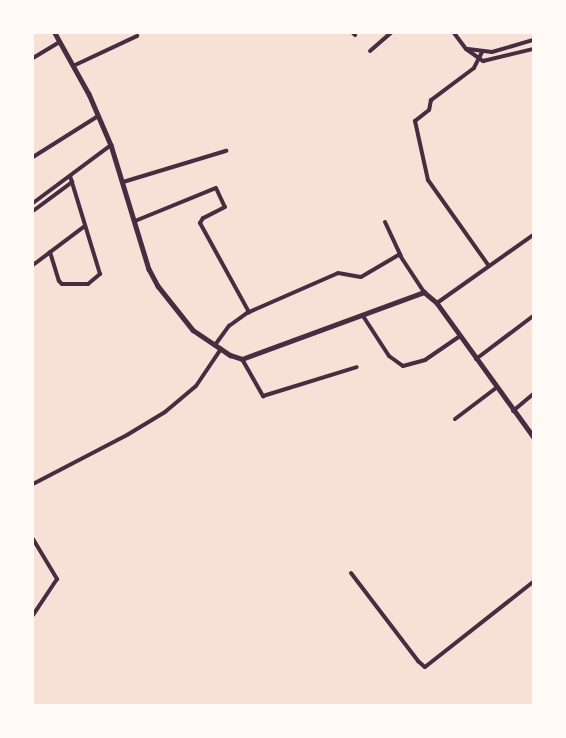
<!DOCTYPE html>
<html>
<head>
<meta charset="utf-8">
<style>
  body { margin:0 }
  #map { position:relative; width:566px; height:738px; overflow:hidden; background:#f7e1d7; font-family:Jost,sans-serif }
  div>[style] { position:absolute }
  .minor>* { height:4px; margin:-2px; padding:0 2px; transform-origin:2px; border-radius:2px; background:#4a2c40 }
  .tertiary>* { height:4.5px; margin:-2.25px; padding:0 2.25px; transform-origin:2.25px; border-radius:2.25px; background:#4a2c40 }
  span { translate:-50% -50%; white-space:nowrap; text-align:center; line-height:1.15; -webkit-text-stroke:3px #fffaf5; paint-order:stroke }
  .frame { position:absolute; inset:0; border:34px solid #fffaf5; pointer-events:none }
</style>
</head>
<body>
<div id="map">
  <div class="minor">
    <i style="left:353px;top:33px;width:3px;rotate:45deg"></i>
    <i style="left:454px;top:33px;width:20px;rotate:53deg"></i>
    <i style="left:466px;top:49px;width:21px;rotate:35deg"></i>
    <i style="left:483px;top:61px;width:51px;rotate:-13.5deg"></i>
    <i style="left:468px;top:49px;width:24px;rotate:7deg"></i>
    <i style="left:492px;top:52px;width:43px;rotate:-16.3deg"></i>
    <i style="left:370px;top:51px;width:28px;rotate:-41deg"></i>
    <i style="left:482px;top:52px;width:18px;rotate:117deg"></i>
    <i style="left:474px;top:68px;width:54px;rotate:143.3deg"></i>
    <i style="left:431px;top:100px;width:10px;rotate:101deg"></i>
    <i style="left:429px;top:110px;width:18px;rotate:142deg"></i>
    <i style="left:415px;top:121px;width:60px;rotate:77.6deg"></i>
    <i style="left:428px;top:180px;width:105px;rotate:54.7deg"></i>
    <i style="left:33px;top:58px;width:31px;rotate:-31deg"></i>
    <i style="left:73px;top:66px;width:71px;rotate:-25.1deg"></i>
    <i style="left:33px;top:157px;width:77px;rotate:-32.2deg"></i>
    <i style="left:123px;top:182px;width:108px;rotate:-16.8deg"></i>
    <i style="left:33px;top:203px;width:97px;rotate:-36.6deg"></i>
    <i style="left:33px;top:211px;width:49px;rotate:-36.6deg"></i>
    <i style="left:135px;top:221px;width:87px;rotate:-22.2deg"></i>
    <i style="left:216px;top:188px;width:21px;rotate:65deg"></i>
    <i style="left:225px;top:207px;width:25px;rotate:153deg"></i>
    <i style="left:203px;top:218px;width:6px;rotate:121deg"></i>
    <i style="left:200px;top:223px;width:102px;rotate:61.2deg"></i>
    <i style="left:385px;top:222px;width:38px;rotate:65deg"></i>
    <i style="left:401px;top:257px;width:42px;rotate:56.7deg"></i>
    <i style="left:50px;top:252px;width:30px;rotate:73deg"></i>
    <i style="left:59px;top:281px;width:4px;rotate:45deg"></i>
    <i style="left:62px;top:284px;width:26px"></i>
    <i style="left:88px;top:284px;width:16px;rotate:-40deg"></i>
    <i style="left:100px;top:274px;width:102px;rotate:-107deg"></i>
    <i style="left:33px;top:265px;width:65px;rotate:-36.9deg"></i>
    <i style="left:437px;top:303px;width:118px;rotate:-35.3deg"></i>
    <i style="left:363px;top:316px;width:48px;rotate:57deg"></i>
    <i style="left:389px;top:356px;width:17px;rotate:36deg"></i>
    <i style="left:403px;top:366px;width:23px;rotate:-15deg"></i>
    <i style="left:425px;top:360px;width:42px;rotate:-34.4deg"></i>
    <i style="left:215px;top:345px;width:24px;rotate:-54deg"></i>
    <i style="left:229px;top:326px;width:22px;rotate:-36deg"></i>
    <i style="left:247px;top:313px;width:99px;rotate:-23.7deg"></i>
    <i style="left:338px;top:273px;width:23px;rotate:10deg"></i>
    <i style="left:361px;top:277px;width:45px;rotate:-30.5deg"></i>
    <i style="left:242px;top:359px;width:43px;rotate:60.4deg"></i>
    <i style="left:263px;top:396px;width:98px;rotate:-17.1deg"></i>
    <i style="left:476px;top:359px;width:71px;rotate:-37deg"></i>
    <i style="left:513px;top:411px;width:26px;rotate:-40deg"></i>
    <i style="left:455px;top:419px;width:51px;rotate:-37.1deg"></i>
    <i style="left:33px;top:484px;width:106px;rotate:-27.5deg"></i>
    <i style="left:127px;top:435px;width:44px;rotate:-31.2deg"></i>
    <i style="left:165px;top:412px;width:40px;rotate:-40deg"></i>
    <i style="left:196px;top:386px;width:45px;rotate:-56deg"></i>
    <i style="left:33px;top:539px;width:47px;rotate:59deg"></i>
    <i style="left:57px;top:579px;width:43px;rotate:123.7deg"></i>
    <i style="left:351px;top:573px;width:111px;rotate:52.7deg"></i>
    <i style="left:418px;top:661px;width:9px;rotate:41deg"></i>
    <i style="left:425px;top:667px;width:137px;rotate:-38.2deg"></i>
  </div>
  <div class="tertiary">
    <i style="left:55px;top:33px;width:70px;rotate:60.9deg"></i>
    <i style="left:89px;top:94px;width:56px;rotate:66.7deg"></i>
    <i style="left:111px;top:145px;width:130px;rotate:73deg"></i>
    <i style="left:149px;top:269px;width:19px;rotate:62deg"></i>
    <i style="left:158px;top:286px;width:56px;rotate:51.5deg"></i>
    <i style="left:193px;top:330px;width:45px;rotate:34deg"></i>
    <i style="left:230px;top:355px;width:13px;rotate:18deg"></i>
    <i style="left:242px;top:359px;width:194px;rotate:-20.2deg"></i>
    <i style="left:424px;top:292px;width:17px;rotate:40deg"></i>
    <i style="left:437px;top:303px;width:164px;rotate:54.2deg"></i>
  </div>
  <div class="frame"></div>
</div>
</body>
</html>
